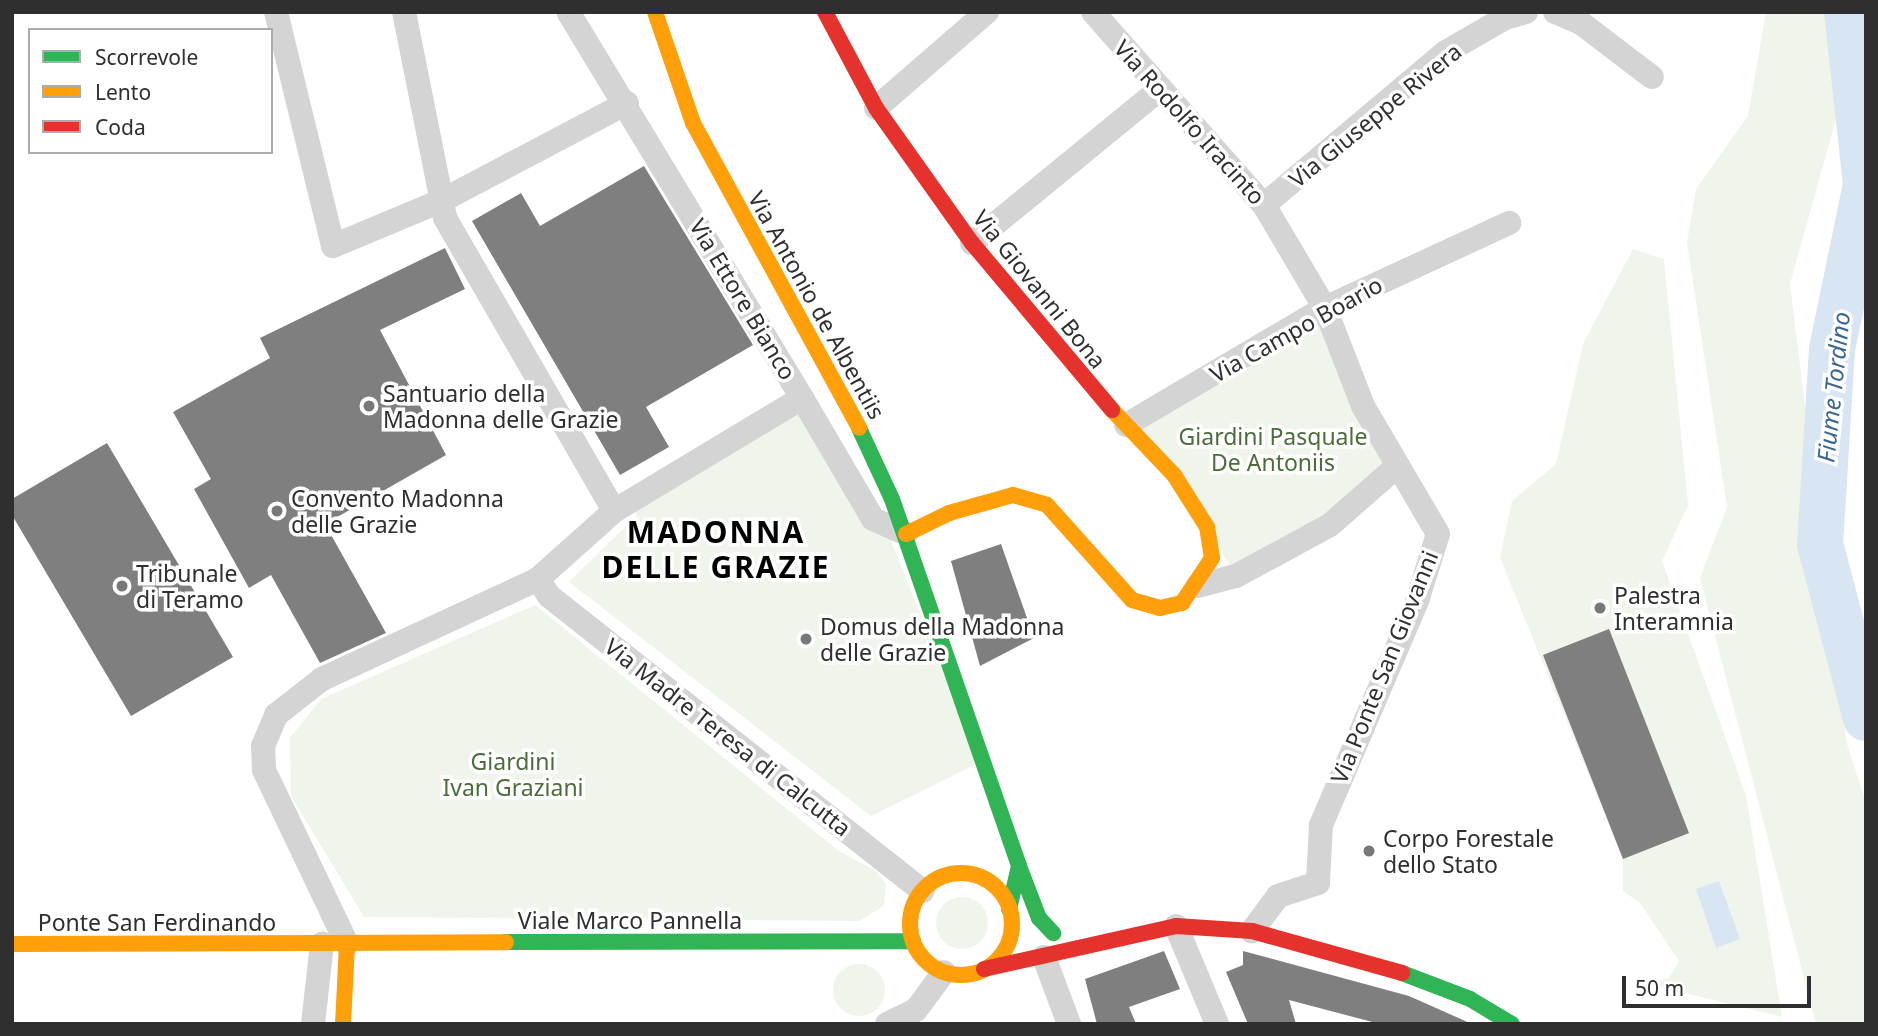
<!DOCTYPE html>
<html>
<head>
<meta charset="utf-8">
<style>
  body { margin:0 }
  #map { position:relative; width:1878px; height:1036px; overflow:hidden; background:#fff; font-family:"Noto Sans",sans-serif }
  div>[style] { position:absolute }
  .green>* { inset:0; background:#f0f5ec }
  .round { border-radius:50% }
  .water>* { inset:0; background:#d8e5f2 }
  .river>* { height:46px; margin:-23px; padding:0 23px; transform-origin:23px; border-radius:23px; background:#d8e5f2 }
  .building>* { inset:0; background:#7f7f7f }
  .street>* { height:24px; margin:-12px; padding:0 12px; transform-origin:12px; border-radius:12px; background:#d4d4d4 }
  .fast>* { height:16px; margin:-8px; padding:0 8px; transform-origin:8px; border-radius:8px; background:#30b455 }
  .slow>* { height:16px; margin:-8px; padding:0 8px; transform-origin:8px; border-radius:8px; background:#ff9f0a }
  .slow>.ring { margin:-8px; padding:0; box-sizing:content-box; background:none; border:16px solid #ff9f0a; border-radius:50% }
  .jam>* { height:16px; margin:-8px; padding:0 8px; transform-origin:8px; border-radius:8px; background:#e5322d }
  .dots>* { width:19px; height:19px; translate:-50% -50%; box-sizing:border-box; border:4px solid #fff; border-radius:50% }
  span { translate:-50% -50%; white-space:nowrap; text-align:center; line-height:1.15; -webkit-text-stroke:7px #fff; paint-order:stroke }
  .street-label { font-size:23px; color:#2f2f2f }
  .poi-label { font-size:23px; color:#2f2f2f }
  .left { translate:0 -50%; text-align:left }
  .park-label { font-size:23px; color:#4c6d3b }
  .water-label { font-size:24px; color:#3a6694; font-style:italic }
  .district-label { font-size:30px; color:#000; font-weight:700; letter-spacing:2px }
  .frame { position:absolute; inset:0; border:14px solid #2f2f2f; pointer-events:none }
  .legend { position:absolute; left:28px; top:28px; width:245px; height:126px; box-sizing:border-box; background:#fff; border:2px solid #acacac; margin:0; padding:9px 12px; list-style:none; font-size:21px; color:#2f2f2f }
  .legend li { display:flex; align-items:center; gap:14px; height:35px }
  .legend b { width:35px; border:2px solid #acacac }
  .scale { position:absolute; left:1622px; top:976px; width:189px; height:32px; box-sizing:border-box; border:4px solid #2f2f2f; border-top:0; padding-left:9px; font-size:21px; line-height:24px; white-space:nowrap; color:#2f2f2f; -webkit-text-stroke:5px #fff; paint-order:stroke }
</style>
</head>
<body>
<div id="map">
  <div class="green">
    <i style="clip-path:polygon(1766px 12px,1866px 12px,1790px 284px,1847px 744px,1866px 803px,1866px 1024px,1816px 1024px,1700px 578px,1727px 507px,1687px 242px,1696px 189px,1748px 116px)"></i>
    <i style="clip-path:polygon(1633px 249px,1664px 259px,1688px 505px,1662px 561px,1746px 795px,1782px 1017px,1649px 984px,1669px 978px,1679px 961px,1640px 903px,1623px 891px,1623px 859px,1500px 558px,1512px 501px,1556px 464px,1583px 344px)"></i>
    <i style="clip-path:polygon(1325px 308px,1396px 467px,1236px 576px,1192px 503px,1126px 425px)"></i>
    <i style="clip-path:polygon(802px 398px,885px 526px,981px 762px,871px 816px,569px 582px,637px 515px,629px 501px)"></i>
    <i style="clip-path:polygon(535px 605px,839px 851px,876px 871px,886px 884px,884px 906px,859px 921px,364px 917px,291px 796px,290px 738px,321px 699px)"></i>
    <i class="round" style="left:936px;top:897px;width:52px;height:52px"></i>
    <i class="round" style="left:833px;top:964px;width:52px;height:52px"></i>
  </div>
  <div class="water">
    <i style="clip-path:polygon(1719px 881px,1740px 939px,1716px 948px,1696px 889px)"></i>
  </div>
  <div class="river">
    <i style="left:1847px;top:12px;width:174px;rotate:83.7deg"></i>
    <i style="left:1866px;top:185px;width:167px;rotate:101.7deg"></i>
    <i style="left:1832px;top:349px;width:195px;rotate:93.5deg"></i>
    <i style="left:1820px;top:544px;width:180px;rotate:75.2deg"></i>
  </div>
  <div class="building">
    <i style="clip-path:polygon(644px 166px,753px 345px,646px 407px,669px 447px,620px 475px,472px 221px,521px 193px,540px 226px)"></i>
    <i style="clip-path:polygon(445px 248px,465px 289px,380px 330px,446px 455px,325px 524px,386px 633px,320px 663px,271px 575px,249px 588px,194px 489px,211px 479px,173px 412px,270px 358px,260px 338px)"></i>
    <i style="clip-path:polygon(107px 443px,233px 657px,131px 716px,12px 515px,12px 499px)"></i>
    <i style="clip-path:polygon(1001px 544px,1034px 638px,980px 666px,951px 561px)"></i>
    <i style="clip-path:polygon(1609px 629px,1689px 833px,1623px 859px,1543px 655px)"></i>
    <i style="clip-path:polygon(1164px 951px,1180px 989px,1129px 1007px,1136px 1024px,1097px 1024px,1085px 979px)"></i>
    <i style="clip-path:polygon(1243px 951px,1409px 996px,1472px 1024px,1380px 1024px,1289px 1000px,1296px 1024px,1248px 1024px,1226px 972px,1243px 965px)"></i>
  </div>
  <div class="street">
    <i style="left:276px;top:12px;width:241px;rotate:76.3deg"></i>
    <i style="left:333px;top:246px;width:119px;rotate:-22.7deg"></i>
    <i style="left:443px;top:200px;width:208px;rotate:-27.8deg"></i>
    <i style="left:404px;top:12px;width:210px;rotate:78.7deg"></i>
    <i style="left:445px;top:218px;width:338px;rotate:60deg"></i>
    <i style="left:1093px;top:12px;width:258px;rotate:48.5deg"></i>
    <i style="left:1264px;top:205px;width:120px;rotate:59.4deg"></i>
    <i style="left:1325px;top:308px;width:105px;rotate:68.8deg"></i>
    <i style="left:1363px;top:406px;width:148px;rotate:59.6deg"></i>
    <i style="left:1438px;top:534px;width:70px;rotate:107.4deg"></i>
    <i style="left:1417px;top:601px;width:244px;rotate:113.2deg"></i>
    <i style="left:1321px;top:825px;width:58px;rotate:93deg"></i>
    <i style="left:1318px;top:883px;width:42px;rotate:162deg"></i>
    <i style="left:1278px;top:896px;width:44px;rotate:126.6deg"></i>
    <i style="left:1555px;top:12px;width:28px;rotate:23deg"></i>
    <i style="left:1581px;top:23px;width:89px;rotate:37.3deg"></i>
    <i style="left:876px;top:108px;width:147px;rotate:-40.9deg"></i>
    <i style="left:1264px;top:205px;width:238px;rotate:-40.1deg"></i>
    <i style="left:1446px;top:52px;width:68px;rotate:-30deg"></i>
    <i style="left:1505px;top:18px;width:22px;rotate:-16deg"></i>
    <i style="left:972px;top:243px;width:242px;rotate:-39.3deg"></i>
    <i style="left:802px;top:398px;width:140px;rotate:59.6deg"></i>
    <i style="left:873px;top:519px;width:36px;rotate:24deg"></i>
    <i style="left:1126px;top:425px;width:231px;rotate:-30.5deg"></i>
    <i style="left:1325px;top:308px;width:203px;rotate:-24.8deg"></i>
    <i style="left:538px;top:579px;width:20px;rotate:57deg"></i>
    <i style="left:549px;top:596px;width:476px;rotate:38.3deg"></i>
    <i style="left:1198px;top:586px;width:39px;rotate:-15deg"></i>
    <i style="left:1236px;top:576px;width:107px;rotate:-28.5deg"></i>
    <i style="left:1330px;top:525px;width:88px;rotate:-41.3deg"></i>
    <i style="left:1176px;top:926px;width:106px;rotate:67.3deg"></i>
    <i style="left:347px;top:944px;width:193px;rotate:-115.5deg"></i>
    <i style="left:264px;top:770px;width:24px;rotate:-92deg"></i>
    <i style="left:263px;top:746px;width:34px;rotate:-67deg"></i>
    <i style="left:276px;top:715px;width:58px;rotate:-38deg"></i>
    <i style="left:322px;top:679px;width:238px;rotate:-24.8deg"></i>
    <i style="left:538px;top:579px;width:102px;rotate:-41.8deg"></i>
    <i style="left:614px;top:511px;width:219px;rotate:-31deg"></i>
    <i style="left:802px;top:398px;width:451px;rotate:-121.2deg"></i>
    <i style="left:1044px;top:957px;width:72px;rotate:69.5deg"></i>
    <i style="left:313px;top:1024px;width:81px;rotate:-83.6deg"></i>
    <i style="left:887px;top:1024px;width:32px;rotate:-26deg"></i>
    <i style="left:916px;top:1010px;width:47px;rotate:-53.6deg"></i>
  </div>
  <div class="fast">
    <i style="left:859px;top:428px;width:78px;rotate:65.1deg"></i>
    <i style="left:892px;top:499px;width:388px;rotate:70.9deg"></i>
    <i style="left:1019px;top:866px;width:44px;rotate:103.1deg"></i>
    <i style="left:1019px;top:866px;width:56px;rotate:69deg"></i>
    <i style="left:1039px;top:918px;width:21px;rotate:47deg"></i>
    <i style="left:506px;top:942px;width:407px;rotate:-0.1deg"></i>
    <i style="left:1402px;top:973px;width:73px;rotate:20.9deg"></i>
    <i style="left:1470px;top:999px;width:49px;rotate:30.8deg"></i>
  </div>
  <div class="slow">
    <i style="left:655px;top:12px;width:117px;rotate:71.1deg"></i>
    <i style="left:693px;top:123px;width:347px;rotate:61.4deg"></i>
    <i style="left:906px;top:534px;width:48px;rotate:-26deg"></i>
    <i style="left:949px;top:513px;width:66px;rotate:-15.7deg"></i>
    <i style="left:1013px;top:495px;width:35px;rotate:16deg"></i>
    <i style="left:1047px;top:505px;width:127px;rotate:48.2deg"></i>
    <i style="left:1132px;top:600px;width:29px;rotate:16deg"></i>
    <i style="left:1160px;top:608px;width:23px;rotate:-13deg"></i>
    <i style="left:1182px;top:603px;width:54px;rotate:-56.3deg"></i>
    <i style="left:1212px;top:558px;width:31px;rotate:-99deg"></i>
    <i style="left:1207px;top:527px;width:62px;rotate:-122.4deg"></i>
    <i style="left:1174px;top:475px;width:90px;rotate:-133.6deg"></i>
    <i class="ring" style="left:910px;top:873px;width:86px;height:86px"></i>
    <i style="left:12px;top:944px;width:494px;rotate:-0.2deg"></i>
    <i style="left:343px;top:1024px;width:80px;rotate:-87.1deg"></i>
  </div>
  <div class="jam">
    <i style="left:825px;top:12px;width:109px;rotate:62deg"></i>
    <i style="left:876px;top:108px;width:166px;rotate:54.6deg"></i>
    <i style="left:972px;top:243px;width:218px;rotate:50deg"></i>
    <i style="left:984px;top:969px;width:197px;rotate:-12.6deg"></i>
    <i style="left:1176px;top:926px;width:76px;rotate:3.8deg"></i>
    <i style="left:1252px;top:931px;width:156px;rotate:15.6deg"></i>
  </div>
  <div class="dots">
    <i style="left:369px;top:406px;background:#787878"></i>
    <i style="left:277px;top:511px;background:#787878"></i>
    <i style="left:122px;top:586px;background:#787878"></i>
    <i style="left:1600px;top:608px;background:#787878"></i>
    <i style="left:806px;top:639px;background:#787878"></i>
    <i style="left:1369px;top:851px;background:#787878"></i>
  </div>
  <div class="street-label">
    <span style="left:1375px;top:115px;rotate:-39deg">Via Giuseppe Rivera</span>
    <span style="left:1190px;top:122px;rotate:48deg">Via Rodolfo Iracinto</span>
    <span style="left:1040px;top:289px;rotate:51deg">Via Giovanni Bona</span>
    <span style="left:743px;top:299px;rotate:59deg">Via Ettore Bianco</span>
    <span style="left:817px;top:305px;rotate:61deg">Via Antonio de Albentiis</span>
    <span style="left:1296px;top:329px;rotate:-29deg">Via Campo Boario</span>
    <span style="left:1384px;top:667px;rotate:-68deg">Via Ponte San Giovanni</span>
    <span style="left:728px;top:737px;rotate:38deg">Via Madre Teresa di Calcutta</span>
    <span style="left:630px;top:920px">Viale Marco Pannella</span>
    <span style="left:157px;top:922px">Ponte San Ferdinando</span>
  </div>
  <div class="poi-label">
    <span class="left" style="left:383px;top:406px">Santuario della<br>Madonna delle Grazie</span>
    <span class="left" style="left:291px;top:511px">Convento Madonna<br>delle Grazie</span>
    <span class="left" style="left:136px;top:586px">Tribunale<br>di Teramo</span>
    <span class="left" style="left:1614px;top:608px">Palestra<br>Interamnia</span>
    <span class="left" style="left:820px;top:639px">Domus della Madonna<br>delle Grazie</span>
    <span class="left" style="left:1383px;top:851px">Corpo Forestale<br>dello Stato</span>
  </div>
  <div class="park-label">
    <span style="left:1273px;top:449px">Giardini Pasquale<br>De Antoniis</span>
    <span style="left:513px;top:774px">Giardini<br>Ivan Graziani</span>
  </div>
  <div class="water-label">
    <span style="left:1833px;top:387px;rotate:-84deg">Fiume Tordino</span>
  </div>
  <div class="district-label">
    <span style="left:716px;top:549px">MADONNA<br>DELLE GRAZIE</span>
  </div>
  <div class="frame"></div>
  <ul class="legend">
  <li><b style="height:9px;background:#30b455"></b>Scorrevole</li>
  <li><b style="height:9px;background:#ff9f0a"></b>Lento</li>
  <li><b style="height:9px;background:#e5322d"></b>Coda</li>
  </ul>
  <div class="scale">50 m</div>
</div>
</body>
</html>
